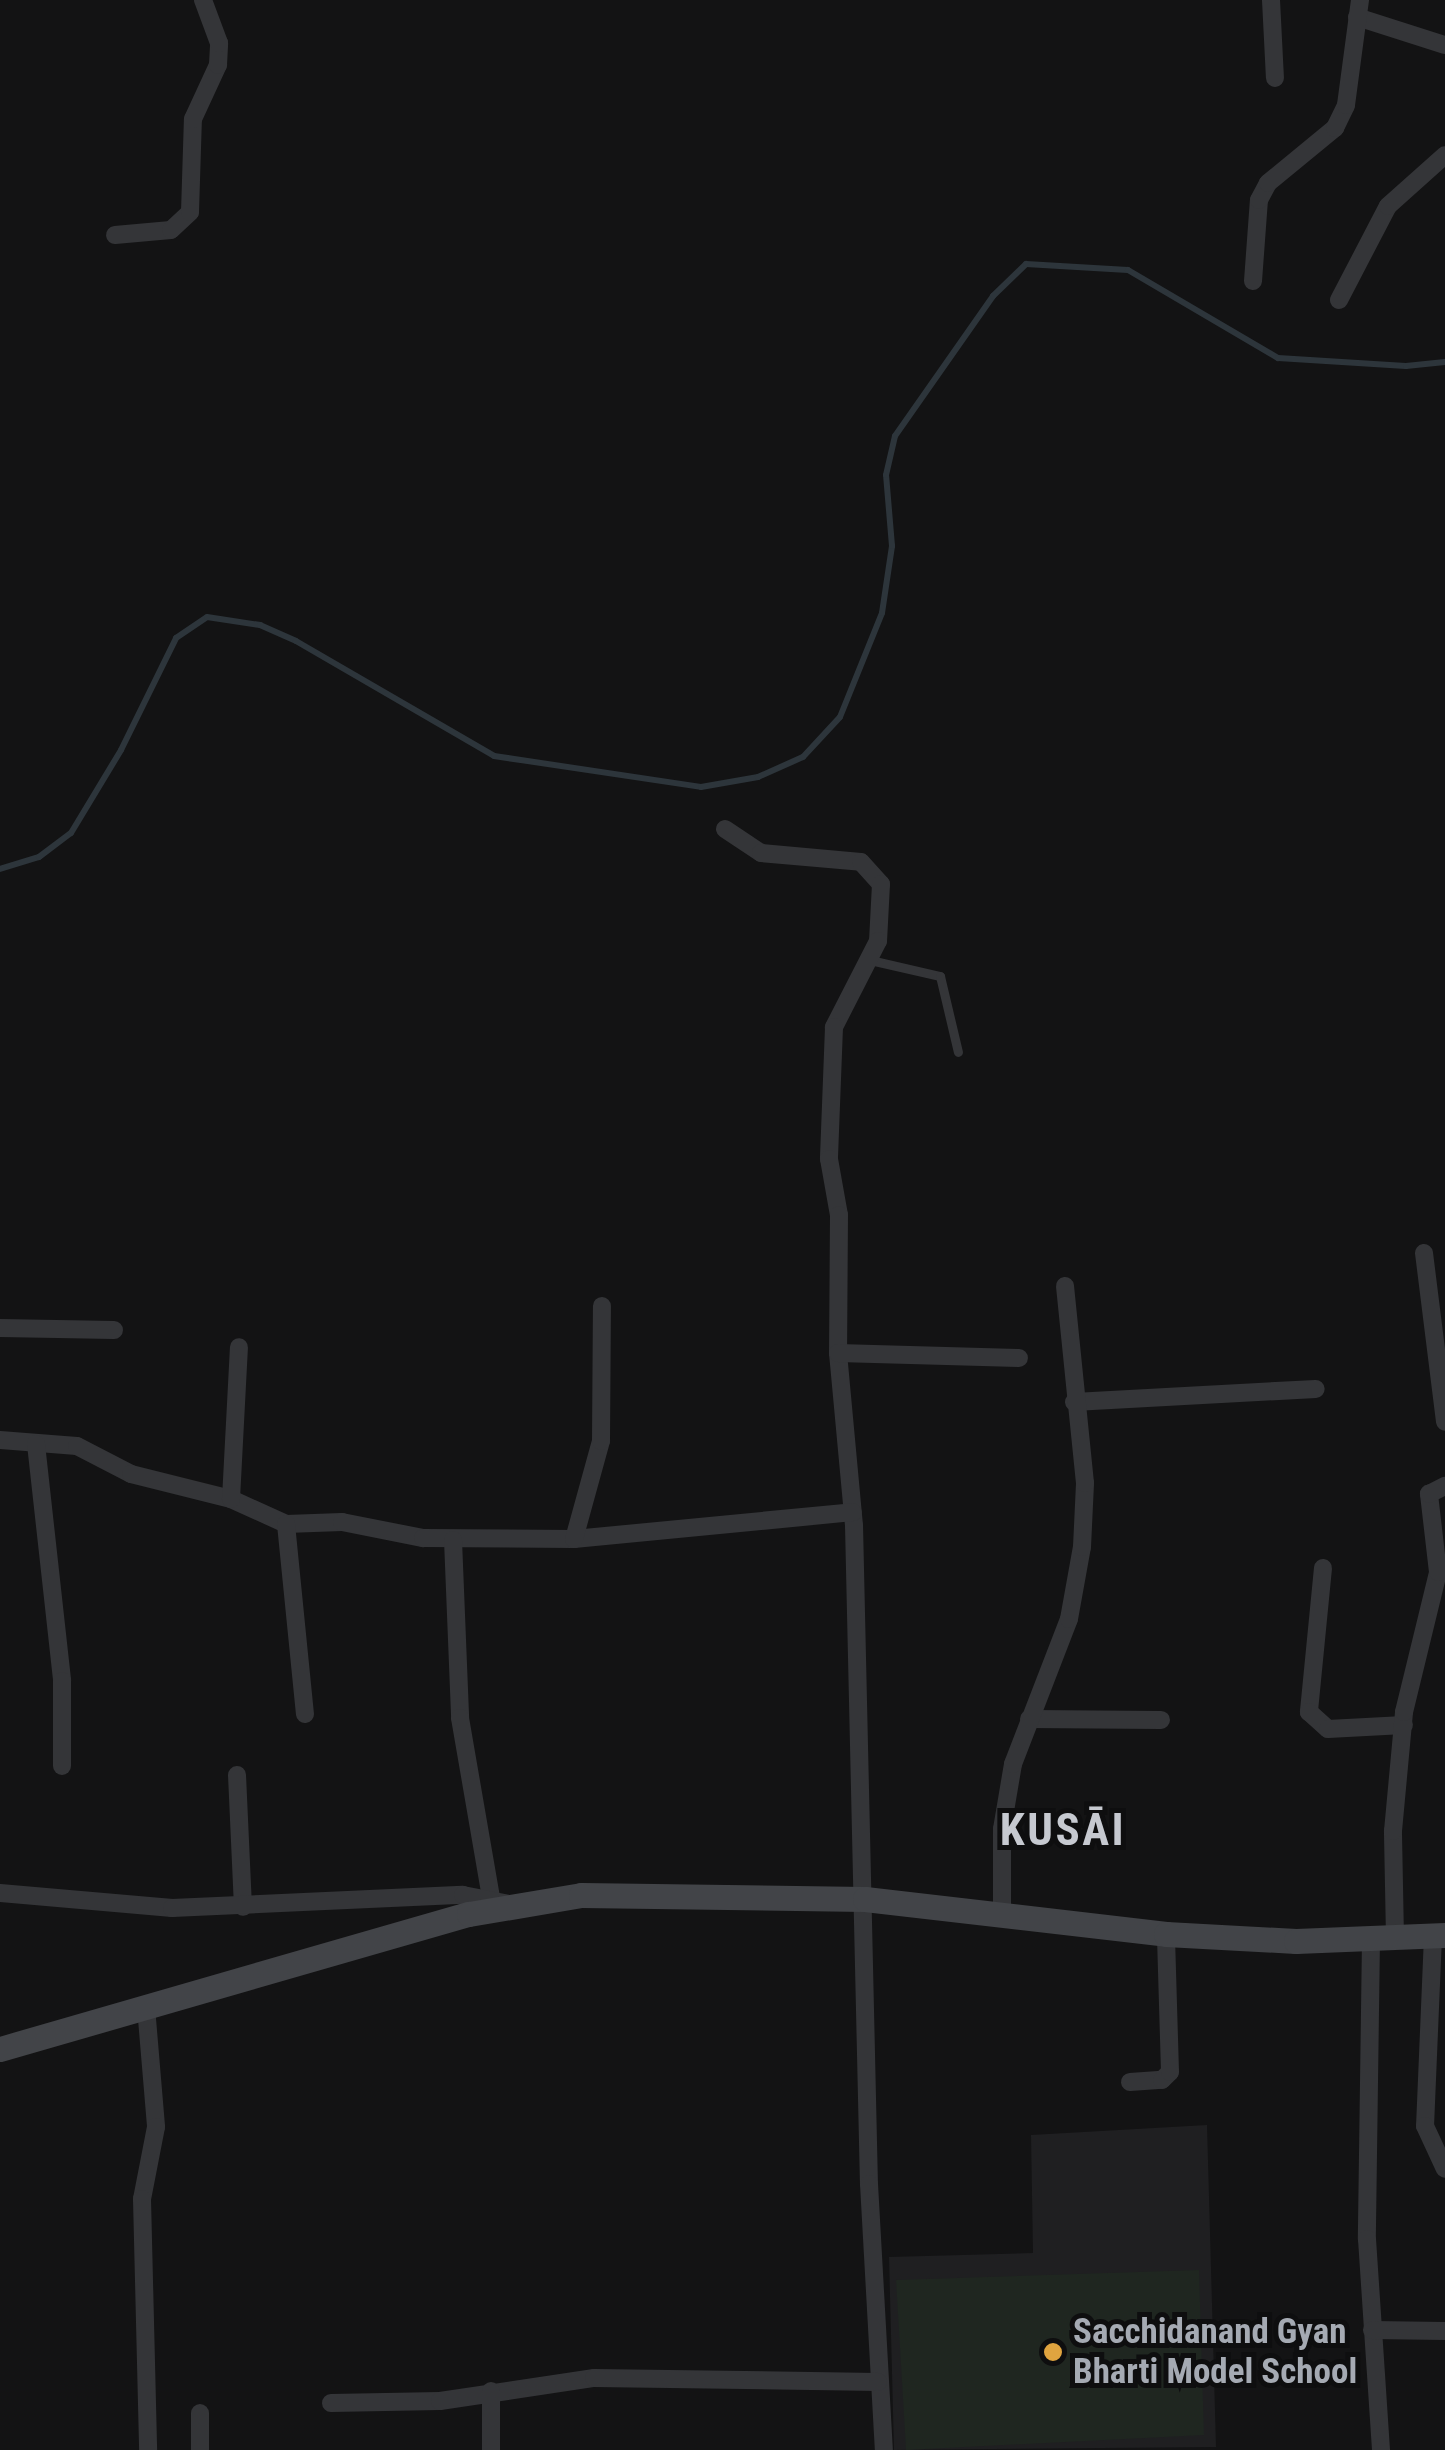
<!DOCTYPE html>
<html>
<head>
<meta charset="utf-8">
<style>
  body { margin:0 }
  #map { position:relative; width:1445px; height:2450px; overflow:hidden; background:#131314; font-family:"Roboto Condensed",sans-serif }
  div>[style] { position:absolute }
  .built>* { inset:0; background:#1f1f21 }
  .green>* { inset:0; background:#1f2620 }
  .stream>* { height:6px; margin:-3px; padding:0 3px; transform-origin:3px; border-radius:3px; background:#2d353b }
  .lane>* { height:9px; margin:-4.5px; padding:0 4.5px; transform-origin:4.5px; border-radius:4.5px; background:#343538 }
  .street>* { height:18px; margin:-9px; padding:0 9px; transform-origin:9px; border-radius:9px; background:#343538 }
  .secondary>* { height:25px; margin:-12.5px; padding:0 12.5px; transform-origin:12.5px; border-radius:12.5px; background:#424448 }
  .dots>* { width:28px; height:28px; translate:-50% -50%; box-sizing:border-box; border:5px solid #0e0e0f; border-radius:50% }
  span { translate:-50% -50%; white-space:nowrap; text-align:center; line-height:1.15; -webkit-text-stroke:10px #0e0e0f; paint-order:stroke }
  .poi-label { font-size:35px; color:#a5aab3; font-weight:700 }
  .left { translate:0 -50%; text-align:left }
  .district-label { font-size:45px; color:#c6c9d0; font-weight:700; letter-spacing:2.5px }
</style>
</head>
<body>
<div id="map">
  <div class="built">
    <i style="clip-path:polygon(1207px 2125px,1216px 2447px,894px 2450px,889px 2257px,1033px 2253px,1031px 2135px)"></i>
  </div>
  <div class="green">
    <i style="clip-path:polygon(1199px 2270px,1204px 2435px,906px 2450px,896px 2280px)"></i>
  </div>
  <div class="stream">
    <i style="left:0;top:869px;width:41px;rotate:-17.1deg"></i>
    <i style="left:39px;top:857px;width:40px;rotate:-37deg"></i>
    <i style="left:71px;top:833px;width:97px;rotate:-58.9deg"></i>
    <i style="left:121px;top:750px;width:125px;rotate:-63.8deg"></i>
    <i style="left:176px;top:638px;width:37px;rotate:-34deg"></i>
    <i style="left:207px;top:617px;width:54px;rotate:8.6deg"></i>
    <i style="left:260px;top:625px;width:39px;rotate:24deg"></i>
    <i style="left:296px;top:641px;width:229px;rotate:30.1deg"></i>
    <i style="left:494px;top:756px;width:209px;rotate:8.5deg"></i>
    <i style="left:701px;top:787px;width:58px;rotate:-10deg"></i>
    <i style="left:758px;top:777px;width:49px;rotate:-24deg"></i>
    <i style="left:803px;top:757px;width:54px;rotate:-47.2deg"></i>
    <i style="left:840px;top:717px;width:112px;rotate:-68deg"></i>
    <i style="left:882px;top:613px;width:68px;rotate:-81.5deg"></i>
    <i style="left:892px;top:546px;width:71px;rotate:-94.8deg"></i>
    <i style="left:886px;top:475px;width:40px;rotate:-77deg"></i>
    <i style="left:895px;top:436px;width:171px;rotate:-55deg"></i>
    <i style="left:993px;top:296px;width:46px;rotate:-44.1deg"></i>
    <i style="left:1026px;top:264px;width:102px;rotate:3.4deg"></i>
    <i style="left:1128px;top:270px;width:174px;rotate:30.4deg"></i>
    <i style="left:1278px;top:358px;width:128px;rotate:3.6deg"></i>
    <i style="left:1406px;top:366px;width:39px;rotate:-6deg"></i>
  </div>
  <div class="lane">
    <i style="left:870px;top:960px;width:72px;rotate:12.9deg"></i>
    <i style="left:940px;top:976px;width:78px;rotate:76.7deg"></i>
  </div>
  <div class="street">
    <i style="left:1271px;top:0;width:78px;rotate:87.1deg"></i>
    <i style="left:1357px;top:17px;width:92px;rotate:17.7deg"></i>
    <i style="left:115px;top:235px;width:56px;rotate:-5.1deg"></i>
    <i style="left:171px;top:230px;width:26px;rotate:-43deg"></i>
    <i style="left:190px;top:212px;width:93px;rotate:-88.2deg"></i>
    <i style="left:193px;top:119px;width:60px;rotate:-65.2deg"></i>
    <i style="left:218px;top:65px;width:22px;rotate:-87deg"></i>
    <i style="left:219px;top:43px;width:46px;rotate:-110.4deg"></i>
    <i style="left:1253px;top:281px;width:81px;rotate:-85.8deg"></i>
    <i style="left:1259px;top:200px;width:19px;rotate:-62deg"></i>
    <i style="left:1268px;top:183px;width:87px;rotate:-39.4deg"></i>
    <i style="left:1335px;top:128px;width:25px;rotate:-64deg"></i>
    <i style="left:1346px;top:105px;width:106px;rotate:-82.4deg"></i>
    <i style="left:1339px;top:300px;width:106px;rotate:-62.5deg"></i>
    <i style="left:1388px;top:206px;width:76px;rotate:-41.8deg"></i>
    <i style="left:725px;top:829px;width:43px;rotate:33.7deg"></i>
    <i style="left:761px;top:853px;width:100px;rotate:5.1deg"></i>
    <i style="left:861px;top:862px;width:30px;rotate:48deg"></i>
    <i style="left:881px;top:884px;width:57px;rotate:93deg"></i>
    <i style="left:878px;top:941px;width:97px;rotate:117.1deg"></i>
    <i style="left:834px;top:1027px;width:132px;rotate:92.2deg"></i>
    <i style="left:829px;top:1159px;width:57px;rotate:79.9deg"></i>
    <i style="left:839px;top:1215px;width:138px;rotate:90.4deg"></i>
    <i style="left:838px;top:1353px;width:173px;rotate:84.7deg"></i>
    <i style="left:854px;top:1525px;width:659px;rotate:88.7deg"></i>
    <i style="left:869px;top:2184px;width:266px;rotate:86.8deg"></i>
    <i style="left:1424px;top:1253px;width:170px;rotate:82.9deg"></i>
    <i style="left:0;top:1328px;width:114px;rotate:1deg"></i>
    <i style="left:838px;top:1353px;width:181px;rotate:1.6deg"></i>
    <i style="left:1074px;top:1402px;width:242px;rotate:-3.1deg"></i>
    <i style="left:0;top:1440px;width:77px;rotate:4.5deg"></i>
    <i style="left:77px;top:1446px;width:61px;rotate:27.4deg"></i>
    <i style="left:131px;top:1474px;width:103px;rotate:14deg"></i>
    <i style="left:231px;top:1499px;width:60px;rotate:24.4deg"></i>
    <i style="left:286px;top:1524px;width:56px;rotate:-2deg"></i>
    <i style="left:342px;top:1522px;width:83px;rotate:11.2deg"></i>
    <i style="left:423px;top:1538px;width:151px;rotate:0.4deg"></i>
    <i style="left:574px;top:1539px;width:280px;rotate:-5.5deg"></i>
    <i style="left:36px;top:1444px;width:238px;rotate:83.7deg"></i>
    <i style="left:62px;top:1681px;width:85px;rotate:90deg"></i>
    <i style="left:231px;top:1499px;width:152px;rotate:-87deg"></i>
    <i style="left:286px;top:1524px;width:191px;rotate:84.3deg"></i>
    <i style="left:574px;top:1539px;width:102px;rotate:-74.6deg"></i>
    <i style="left:601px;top:1441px;width:135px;rotate:-89.6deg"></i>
    <i style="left:453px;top:1540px;width:178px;rotate:87.7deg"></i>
    <i style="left:460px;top:1718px;width:182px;rotate:80.2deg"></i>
    <i style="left:1323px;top:1568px;width:145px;rotate:95.6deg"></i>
    <i style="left:1309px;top:1712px;width:25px;rotate:42deg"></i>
    <i style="left:1328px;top:1729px;width:76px;rotate:-3deg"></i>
    <i style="left:1029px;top:1719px;width:132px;rotate:0.4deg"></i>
    <i style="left:237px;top:1775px;width:132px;rotate:87.4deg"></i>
    <i style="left:0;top:1893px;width:173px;rotate:5deg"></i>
    <i style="left:172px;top:1908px;width:291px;rotate:-2.6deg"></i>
    <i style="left:463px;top:1895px;width:47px;rotate:11.1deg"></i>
    <i style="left:1002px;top:1914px;width:85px;rotate:-90deg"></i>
    <i style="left:1002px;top:1829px;width:66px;rotate:-80.4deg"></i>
    <i style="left:1013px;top:1764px;width:155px;rotate:-68.9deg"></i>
    <i style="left:1069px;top:1619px;width:73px;rotate:-79.8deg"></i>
    <i style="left:1082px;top:1547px;width:64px;rotate:-87.3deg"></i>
    <i style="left:1085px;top:1483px;width:198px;rotate:-95.8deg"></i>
    <i style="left:1433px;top:1936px;width:190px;rotate:92.4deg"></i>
    <i style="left:1425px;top:2126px;width:47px;rotate:65.1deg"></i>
    <i style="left:1395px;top:1938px;width:107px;rotate:-91.1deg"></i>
    <i style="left:1393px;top:1831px;width:120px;rotate:-84.7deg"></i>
    <i style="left:1404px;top:1712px;width:144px;rotate:-76.3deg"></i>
    <i style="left:1438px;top:1572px;width:79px;rotate:-96.6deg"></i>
    <i style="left:1429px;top:1494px;width:18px;rotate:-27deg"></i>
    <i style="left:1371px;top:1939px;width:300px;rotate:90.8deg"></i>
    <i style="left:1367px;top:2239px;width:211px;rotate:86.2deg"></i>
    <i style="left:146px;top:2007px;width:120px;rotate:85.2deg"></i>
    <i style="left:156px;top:2127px;width:73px;rotate:101deg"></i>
    <i style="left:142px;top:2199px;width:251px;rotate:88.6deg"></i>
    <i style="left:1130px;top:2082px;width:32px;rotate:-4deg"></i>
    <i style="left:1162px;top:2080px;width:11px;rotate:-45deg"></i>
    <i style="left:1170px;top:2072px;width:138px;rotate:-91.7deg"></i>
    <i style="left:1372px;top:2330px;width:73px;rotate:0.8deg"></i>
    <i style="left:331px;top:2403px;width:109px;rotate:-1.1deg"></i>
    <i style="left:440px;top:2401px;width:156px;rotate:-8.5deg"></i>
    <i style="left:594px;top:2378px;width:284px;rotate:0.8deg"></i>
    <i style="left:200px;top:2450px;width:37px;rotate:-90deg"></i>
    <i style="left:491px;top:2450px;width:59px;rotate:-90deg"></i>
  </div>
  <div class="secondary">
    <i style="left:0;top:2049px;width:488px;rotate:-16.1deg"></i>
    <i style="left:469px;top:1914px;width:114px;rotate:-9.6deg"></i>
    <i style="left:581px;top:1895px;width:284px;rotate:0.8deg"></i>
    <i style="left:865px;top:1899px;width:303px;rotate:6.6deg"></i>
    <i style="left:1166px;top:1934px;width:130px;rotate:3.1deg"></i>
    <i style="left:1296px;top:1941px;width:149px;rotate:-2.3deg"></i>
  </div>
  <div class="dots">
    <i style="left:1053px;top:2352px;background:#e0a43f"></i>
  </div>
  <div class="poi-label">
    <span class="left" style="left:1073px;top:2352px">Sacchidanand Gyan<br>Bharti Model School</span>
  </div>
  <div class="district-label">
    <span style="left:1063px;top:1830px">KUSĀI</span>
  </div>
</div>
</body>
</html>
